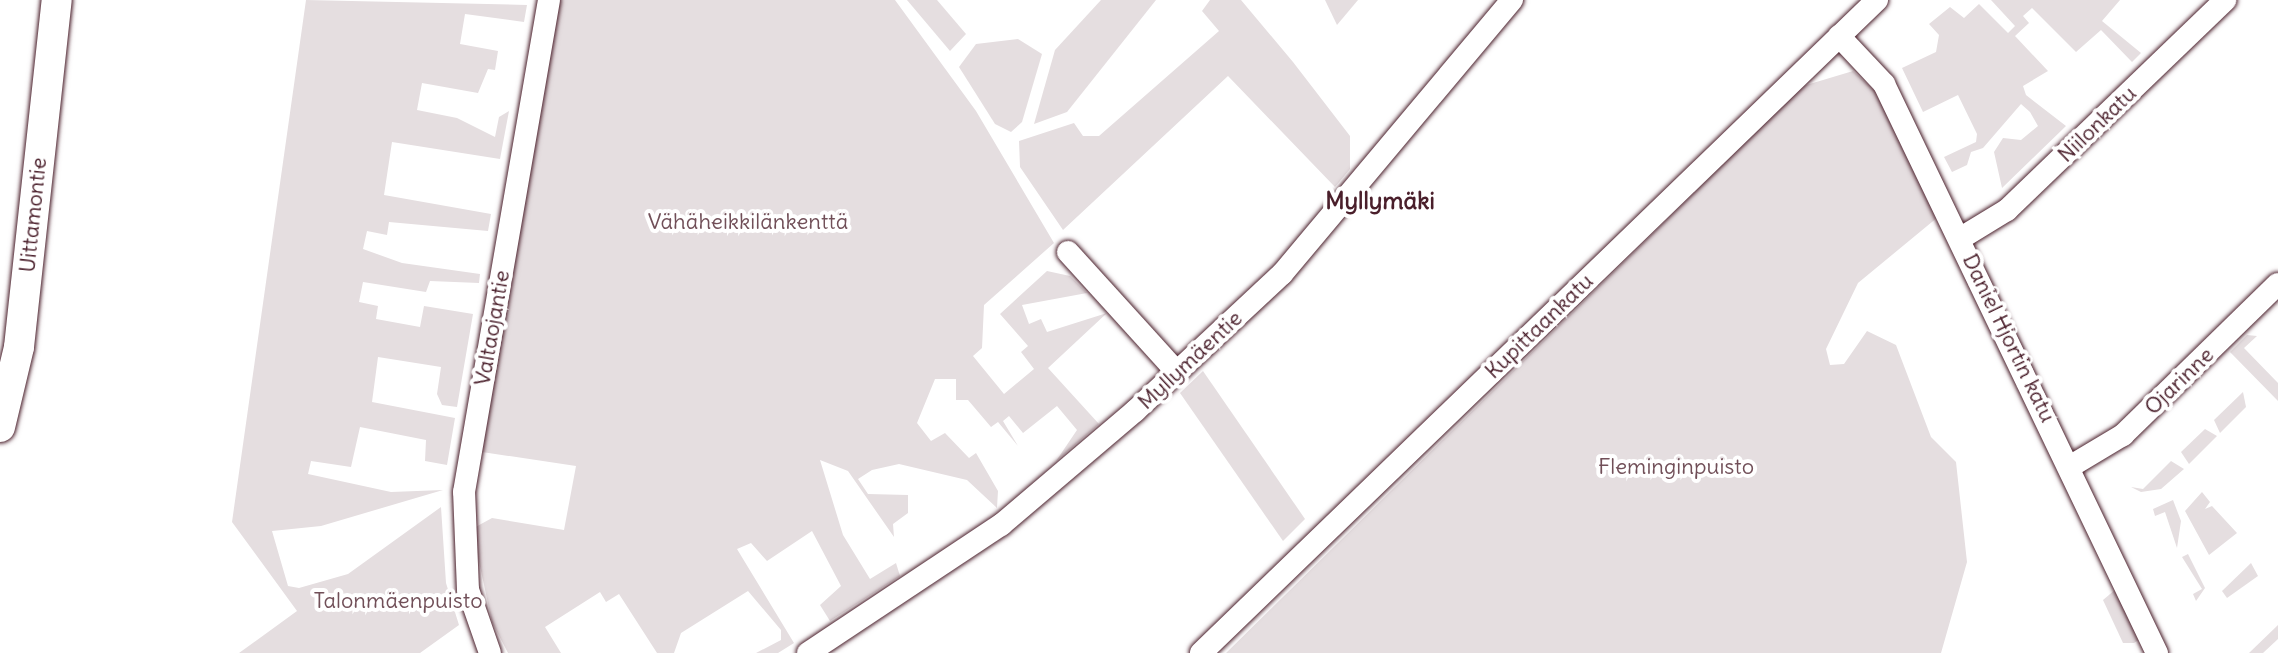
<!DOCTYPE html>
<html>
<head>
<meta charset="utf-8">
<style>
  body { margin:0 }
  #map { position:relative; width:2278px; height:653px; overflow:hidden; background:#fff; font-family:Delius,sans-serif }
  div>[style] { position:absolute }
  .green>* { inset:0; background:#e5dee0 }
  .roads { filter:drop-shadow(0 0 2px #4a1f2b) drop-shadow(0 0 2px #4a1f2b) }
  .street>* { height:22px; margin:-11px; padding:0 11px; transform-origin:11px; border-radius:11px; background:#fff }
  .secondary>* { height:30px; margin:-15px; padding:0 15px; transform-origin:15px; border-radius:15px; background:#fff }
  span { translate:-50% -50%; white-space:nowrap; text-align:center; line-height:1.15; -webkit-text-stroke:8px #fff; paint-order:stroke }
  .street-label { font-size:22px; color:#4a1f2b }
  .park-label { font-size:22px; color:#714f58 }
  .neighbourhood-label { font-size:24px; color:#4a1f2b; font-weight:700 }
</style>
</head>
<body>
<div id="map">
  <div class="green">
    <i style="clip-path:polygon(306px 0,527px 5px,524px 22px,465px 14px,460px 44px,498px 51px,495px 70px,488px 69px,478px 93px,422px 83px,417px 110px,457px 118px,495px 137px,499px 117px,509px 111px,500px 159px,392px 142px,384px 195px,491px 214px,488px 231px,389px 222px,387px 235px,367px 231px,363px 249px,402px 263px,480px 274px,479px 283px,430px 281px,426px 292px,363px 282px,359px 302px,378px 306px,376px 319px,420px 327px,424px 306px,473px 314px,457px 407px,442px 405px,437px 394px,441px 367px,378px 357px,372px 402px,455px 418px,447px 465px,425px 461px,426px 440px,360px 427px,351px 467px,311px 461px,308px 474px,391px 492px,443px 490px,321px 526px,272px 531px,288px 586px,299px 588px,348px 574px,441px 507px,446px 583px,459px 625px,420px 653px,239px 653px,297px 611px,232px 522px)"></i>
    <i style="clip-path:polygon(560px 0,895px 0,976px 111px,1054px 243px,984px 305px,982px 348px,973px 356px,1004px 394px,1034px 369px,1021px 352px,1028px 346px,1000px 314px,1047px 271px,1070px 276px,1087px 293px,1022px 305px,1029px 324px,1041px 319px,1047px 332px,1107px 313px,1048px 368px,1099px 424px,1056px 461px,1077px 430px,1057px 406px,1023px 433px,1009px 416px,1003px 421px,1018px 446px,998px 422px,991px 427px,968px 400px,956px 400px,956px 379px,935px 379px,917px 423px,931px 441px,945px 433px,969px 458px,976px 453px,998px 491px,997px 508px,967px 480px,899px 464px,872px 470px,858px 479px,868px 494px,908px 495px,908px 513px,893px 524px,894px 537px,848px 471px,820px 460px,843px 535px,870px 579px,896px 563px,900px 576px,830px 621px,820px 605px,841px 586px,812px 531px,767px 561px,751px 543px,737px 549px,794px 643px,778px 653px,756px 653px,781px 640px,781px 630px,748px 591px,681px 633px,674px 653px,657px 653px,619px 594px,606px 602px,600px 592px,545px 627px,561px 653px,508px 653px,492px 622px,472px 529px,492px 518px,564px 530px,576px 466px,482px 452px)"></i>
    <i style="clip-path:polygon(907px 0,937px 0,966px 34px,950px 51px)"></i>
    <i style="clip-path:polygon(1101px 0,1156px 0,1067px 112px,1034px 124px,1055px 50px)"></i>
    <i style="clip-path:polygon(1210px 0,1241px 0,1293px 62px,1350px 136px,1350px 169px,1335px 187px,1228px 76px,1063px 230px,1020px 167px,1019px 141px,1074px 123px,1083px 136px,1099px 136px,1219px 31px,1202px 11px)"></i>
    <i style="clip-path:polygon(1325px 0,1358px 0,1337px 25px)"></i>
    <i style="clip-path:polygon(1991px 0,2120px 0,2102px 21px,2141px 53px,2132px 62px,2101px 30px,2076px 52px,2032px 8px,2023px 16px,2029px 23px,2015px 36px,2048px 71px,2023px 86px,2026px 95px,2066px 126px,2002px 188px,1994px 152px,2003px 138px,2021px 140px,2038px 126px,2030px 112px,2021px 104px,1983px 148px,1971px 152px,1967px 165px,1952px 172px,1944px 157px,1976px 142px,1977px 134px,1958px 95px,1923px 112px,1902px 68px,1936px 52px,1939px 35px,1929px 24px,1950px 7px,1964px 18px,1979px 4px,2008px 33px,2015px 26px)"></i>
    <i style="clip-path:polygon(1018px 39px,1042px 54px,1022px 122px,1011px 132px,995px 124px,959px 67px,976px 44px)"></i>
    <i style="clip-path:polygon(1853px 71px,1878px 94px,1938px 217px,1858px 283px,1826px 349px,1830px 365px,1844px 364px,1867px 331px,1896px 345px,1931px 437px,1956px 462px,1967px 562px,1941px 653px,1226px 653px,1803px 86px)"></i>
    <i style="clip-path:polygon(2247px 335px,2257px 336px,2244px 348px,2278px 383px,2278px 401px,2230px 352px)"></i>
    <i style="clip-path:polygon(1203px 371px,1305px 519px,1283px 541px,1180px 393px)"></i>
    <i style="clip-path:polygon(2243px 392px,2246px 407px,2220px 433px,2214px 420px)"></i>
    <i style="clip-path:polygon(2205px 429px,2217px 436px,2189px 464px,2181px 452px)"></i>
    <i style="clip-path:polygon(2171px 461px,2184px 469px,2161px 489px,2141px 492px,2131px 487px,2143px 489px)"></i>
    <i style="clip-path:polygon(2202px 492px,2210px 502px,2205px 509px,2212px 506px,2237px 533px,2209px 555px,2185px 511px)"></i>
    <i style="clip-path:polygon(2173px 500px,2181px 521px,2177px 548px,2165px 512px,2155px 516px,2153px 509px)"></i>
    <i style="clip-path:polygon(2188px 554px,2205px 588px,2196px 601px,2193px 594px,2202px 589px,2182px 557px)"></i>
    <i style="clip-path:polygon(2251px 563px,2258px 576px,2227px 598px,2222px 591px)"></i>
    <i style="clip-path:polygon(2116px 589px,2140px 639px,2134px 643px,2123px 643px,2103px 600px)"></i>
    <i style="clip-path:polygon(2278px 625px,2278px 639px,2263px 653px,2249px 653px)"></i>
  </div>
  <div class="roads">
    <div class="street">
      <i style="left:1839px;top:36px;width:66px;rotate:46.8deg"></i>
      <i style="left:1884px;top:84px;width:631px;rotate:64.37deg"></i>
      <i style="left:1961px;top:238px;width:54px;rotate:-31.3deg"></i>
      <i style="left:2007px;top:210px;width:303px;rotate:-43.9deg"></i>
      <i style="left:1068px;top:252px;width:162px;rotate:47.8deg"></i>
      <i style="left:2071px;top:466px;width:61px;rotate:-30.8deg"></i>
      <i style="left:2123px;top:435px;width:216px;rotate:-44.3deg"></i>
      <i style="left:490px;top:653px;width:67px;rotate:-109.2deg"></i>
      <i style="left:468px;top:590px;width:98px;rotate:-92.3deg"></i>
      <i style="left:464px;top:492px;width:499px;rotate:-80.2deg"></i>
      <i style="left:808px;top:653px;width:232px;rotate:-33.6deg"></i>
      <i style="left:1001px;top:525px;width:176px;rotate:-40.4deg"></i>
      <i style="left:1135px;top:411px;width:201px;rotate:-43deg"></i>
      <i style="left:1282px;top:274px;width:358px;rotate:-50deg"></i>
      <i style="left:1201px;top:653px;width:940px;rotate:-44.01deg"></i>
    </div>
    <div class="secondary">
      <i style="left:0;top:427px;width:82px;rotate:-76.6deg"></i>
      <i style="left:19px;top:347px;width:349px;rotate:-83.8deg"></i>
    </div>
  </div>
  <div class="street-label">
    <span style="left:2097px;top:124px;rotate:-44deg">Niilonkatu</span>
    <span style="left:33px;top:215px;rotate:-84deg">Uittamontie</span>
    <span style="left:1539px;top:326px;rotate:-44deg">Kupittaankatu</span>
    <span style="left:492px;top:328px;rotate:-80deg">Valtaojantie</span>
    <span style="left:2009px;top:338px;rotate:64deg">Daniel Hjortin katu</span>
    <span style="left:1190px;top:360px;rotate:-43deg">Myllymäentie</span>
    <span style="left:2179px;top:381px;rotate:-44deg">Ojarinne</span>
  </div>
  <div class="park-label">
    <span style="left:748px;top:222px">Vähäheikkilänkenttä</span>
    <span style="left:1676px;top:467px">Fleminginpuisto</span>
    <span style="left:398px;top:601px">Talonmäenpuisto</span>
  </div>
  <div class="neighbourhood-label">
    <span style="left:1380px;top:201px">Myllymäki</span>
  </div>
</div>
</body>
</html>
